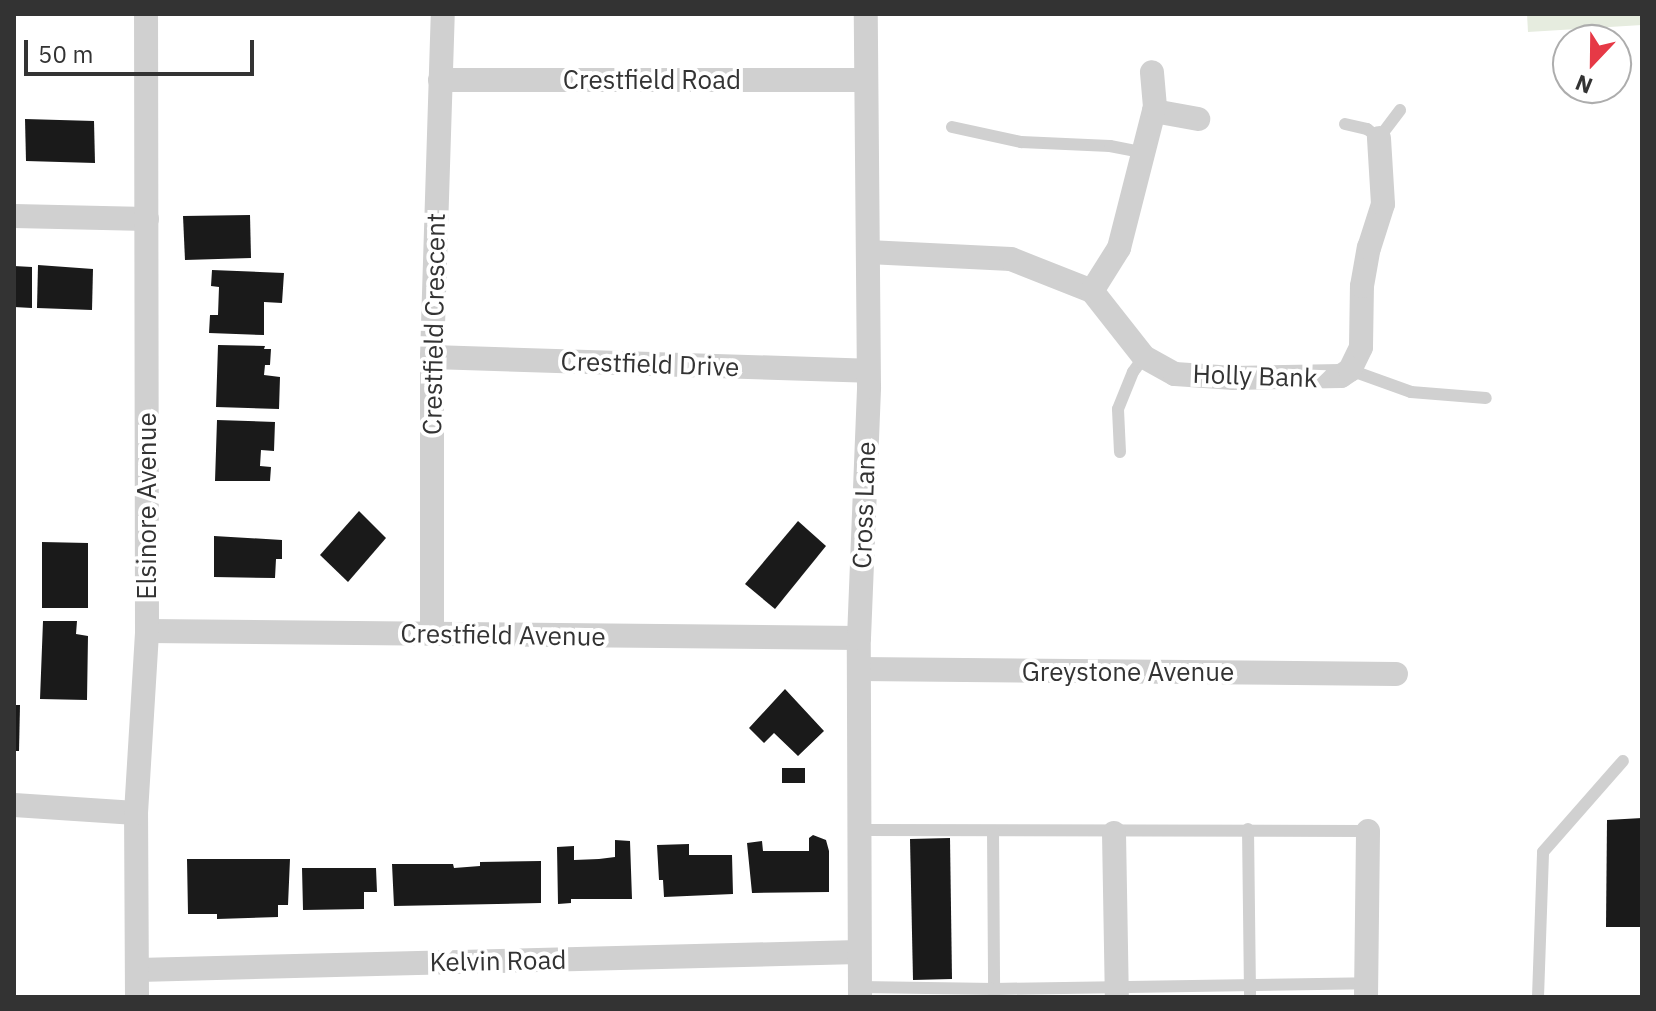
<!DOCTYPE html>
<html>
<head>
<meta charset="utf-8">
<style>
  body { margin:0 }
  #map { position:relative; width:1656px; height:1011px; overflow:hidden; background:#fff; font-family:"IBM Plex Sans",sans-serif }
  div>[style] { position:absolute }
  .green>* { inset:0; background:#e6ecdf }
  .building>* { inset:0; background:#1a1a1a }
  .service>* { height:12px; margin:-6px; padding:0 6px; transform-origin:6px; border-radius:6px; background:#d0d0d0 }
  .minor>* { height:24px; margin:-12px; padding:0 12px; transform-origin:12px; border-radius:12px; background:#d0d0d0 }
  span { translate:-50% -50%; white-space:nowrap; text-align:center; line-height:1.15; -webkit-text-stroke:8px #fff; paint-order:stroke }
  .street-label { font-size:26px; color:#333 }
  .frame { position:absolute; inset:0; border:16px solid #333; pointer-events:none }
  .north { position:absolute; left:1552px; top:24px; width:80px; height:80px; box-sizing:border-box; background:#fff; border:2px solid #adadad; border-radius:50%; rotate:202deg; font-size:22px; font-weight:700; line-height:32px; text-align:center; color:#333 }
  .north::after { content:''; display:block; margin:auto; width:28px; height:36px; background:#e63946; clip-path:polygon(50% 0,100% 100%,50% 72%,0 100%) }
  .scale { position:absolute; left:24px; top:40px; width:230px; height:36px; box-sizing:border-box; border:4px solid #333; border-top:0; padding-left:10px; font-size:24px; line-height:28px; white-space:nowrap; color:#333; -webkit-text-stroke:6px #fff; paint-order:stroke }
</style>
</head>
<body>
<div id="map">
  <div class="green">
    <i style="clip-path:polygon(1527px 14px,1642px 14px,1642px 25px,1528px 32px)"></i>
  </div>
  <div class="building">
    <i style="clip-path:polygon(25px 119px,94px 121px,95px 163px,26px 161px)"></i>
    <i style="clip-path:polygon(250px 215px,251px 258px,185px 260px,183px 216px)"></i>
    <i style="clip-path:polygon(38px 265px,93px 269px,92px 310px,37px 308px)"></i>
    <i style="clip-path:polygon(14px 266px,32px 267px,32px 308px,14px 307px)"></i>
    <i style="clip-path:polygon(212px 270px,284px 273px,282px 303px,264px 302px,264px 335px,209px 333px,210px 315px,218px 315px,219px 287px,211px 286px)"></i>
    <i style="clip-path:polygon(218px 345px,265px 346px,264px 349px,271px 349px,270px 365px,265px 365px,264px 375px,280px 377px,279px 409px,216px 407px)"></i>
    <i style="clip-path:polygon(217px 420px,275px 422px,274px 451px,261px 450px,260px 466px,271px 467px,270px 481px,215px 481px)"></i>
    <i style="clip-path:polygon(359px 511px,386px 538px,348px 582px,320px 555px)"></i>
    <i style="clip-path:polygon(798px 521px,826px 546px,775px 609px,745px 584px)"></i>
    <i style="clip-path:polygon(214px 536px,282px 540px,282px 559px,276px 559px,275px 578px,214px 577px)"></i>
    <i style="clip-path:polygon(42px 542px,88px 543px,88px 608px,42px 608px)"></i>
    <i style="clip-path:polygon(43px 621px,77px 621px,76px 634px,88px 636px,87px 700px,40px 699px)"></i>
    <i style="clip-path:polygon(785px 689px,824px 731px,798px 756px,774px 733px,764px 743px,749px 728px)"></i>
    <i style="clip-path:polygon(14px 705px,20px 705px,19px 751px,14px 751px)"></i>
    <i style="clip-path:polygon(782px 768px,805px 768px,805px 783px,782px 783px)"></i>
    <i style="clip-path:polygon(1642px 818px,1642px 927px,1606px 927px,1607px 820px)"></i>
    <i style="clip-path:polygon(813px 835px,826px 840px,829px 851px,829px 892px,752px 893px,747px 843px,762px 841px,763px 851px,809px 851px,809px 838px)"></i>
    <i style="clip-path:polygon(950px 838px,952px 979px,913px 980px,910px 839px)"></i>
    <i style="clip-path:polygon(615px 840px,630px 841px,632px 899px,571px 899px,571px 903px,558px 904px,557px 847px,574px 846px,574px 860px,599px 859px,615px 857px)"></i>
    <i style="clip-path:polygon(689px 844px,689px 855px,732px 855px,733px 894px,664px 897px,663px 880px,659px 880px,657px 845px)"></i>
    <i style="clip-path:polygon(187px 859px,290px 859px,288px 905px,278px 905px,278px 917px,217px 919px,217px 914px,188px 914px)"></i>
    <i style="clip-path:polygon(541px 861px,541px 903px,394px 906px,392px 864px,453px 864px,454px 868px,480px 866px,480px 862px)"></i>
    <i style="clip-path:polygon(302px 868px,376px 868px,377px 892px,364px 892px,364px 909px,303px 910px)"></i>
  </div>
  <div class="service">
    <i style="left:1345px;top:124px;width:23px;rotate:13deg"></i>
    <i style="left:1367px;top:129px;width:15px;rotate:37deg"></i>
    <i style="left:1379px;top:138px;width:35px;rotate:-53deg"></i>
    <i style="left:952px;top:127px;width:71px;rotate:12.3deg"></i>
    <i style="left:1021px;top:142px;width:89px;rotate:2.6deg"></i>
    <i style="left:1110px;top:146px;width:32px;rotate:11deg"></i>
    <i style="left:1350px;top:370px;width:65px;rotate:19.8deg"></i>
    <i style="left:1411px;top:392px;width:75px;rotate:4.6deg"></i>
    <i style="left:1120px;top:452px;width:43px;rotate:-92.7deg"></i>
    <i style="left:1118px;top:409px;width:40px;rotate:-68deg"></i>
    <i style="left:1133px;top:372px;width:19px;rotate:-54deg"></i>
    <i style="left:1248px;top:829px;width:168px;rotate:89.3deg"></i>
    <i style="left:859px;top:830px;width:509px;rotate:0.11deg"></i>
    <i style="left:993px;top:831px;width:163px;rotate:89.6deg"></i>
    <i style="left:860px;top:987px;width:134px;rotate:0.9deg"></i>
    <i style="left:994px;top:989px;width:372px;rotate:-0.9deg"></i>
    <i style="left:1538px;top:997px;width:145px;rotate:-88deg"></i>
    <i style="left:1543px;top:852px;width:121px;rotate:-48.7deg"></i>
  </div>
  <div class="minor">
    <i style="left:440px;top:80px;width:424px"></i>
    <i style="left:1154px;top:111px;width:45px;rotate:10.3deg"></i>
    <i style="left:14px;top:216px;width:133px;rotate:1.3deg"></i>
    <i style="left:868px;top:252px;width:143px;rotate:2.8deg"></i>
    <i style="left:1011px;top:259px;width:87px;rotate:21.6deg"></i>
    <i style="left:1092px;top:291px;width:84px;rotate:51.8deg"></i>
    <i style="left:1144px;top:357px;width:35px;rotate:29deg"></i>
    <i style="left:1175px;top:374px;width:59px;rotate:3.9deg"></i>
    <i style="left:1234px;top:378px;width:107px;rotate:-1.1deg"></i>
    <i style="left:1341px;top:376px;width:11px;rotate:-34deg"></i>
    <i style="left:1350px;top:370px;width:25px;rotate:-64deg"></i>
    <i style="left:1361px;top:347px;width:61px;rotate:-89.1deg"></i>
    <i style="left:1362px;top:286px;width:39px;rotate:-80deg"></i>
    <i style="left:1369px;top:248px;width:46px;rotate:-72.3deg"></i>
    <i style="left:1383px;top:204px;width:66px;rotate:-93.5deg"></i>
    <i style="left:1092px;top:291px;width:51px;rotate:-57.9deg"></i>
    <i style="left:1119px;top:248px;width:146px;rotate:-75.7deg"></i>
    <i style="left:1155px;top:107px;width:35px;rotate:-95deg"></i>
    <i style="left:432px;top:357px;width:436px;rotate:1.8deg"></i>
    <i style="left:147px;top:631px;width:712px;rotate:0.56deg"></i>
    <i style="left:432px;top:634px;width:277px;rotate:-90deg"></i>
    <i style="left:432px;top:357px;width:343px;rotate:-88.2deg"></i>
    <i style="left:859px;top:669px;width:537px;rotate:0.53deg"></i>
    <i style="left:14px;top:805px;width:122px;rotate:3.8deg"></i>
    <i style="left:1114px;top:833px;width:164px;rotate:89deg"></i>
    <i style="left:138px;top:970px;width:721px;rotate:-1.43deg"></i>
    <i style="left:137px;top:997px;width:184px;rotate:-90.3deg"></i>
    <i style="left:136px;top:813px;width:182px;rotate:-86.5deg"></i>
    <i style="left:147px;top:631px;width:617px;rotate:-90.09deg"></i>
    <i style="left:860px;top:997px;width:359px;rotate:-90.2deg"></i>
    <i style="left:859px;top:638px;width:251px;rotate:-87.7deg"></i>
    <i style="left:869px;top:387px;width:373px;rotate:-90.5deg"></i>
    <i style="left:1366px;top:997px;width:166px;rotate:-89.3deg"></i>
  </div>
  <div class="street-label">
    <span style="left:652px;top:80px">Crestfield Road</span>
    <span style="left:434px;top:324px;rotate:-89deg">Crestfield Crescent</span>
    <span style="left:650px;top:364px;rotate:2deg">Crestfield Drive</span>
    <span style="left:1255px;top:376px;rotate:2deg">Holly Bank</span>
    <span style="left:864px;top:505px;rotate:-88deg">Cross Lane</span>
    <span style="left:147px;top:506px;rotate:-90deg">Elsinore Avenue</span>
    <span style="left:503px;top:635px;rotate:1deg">Crestfield Avenue</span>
    <span style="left:1128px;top:672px">Greystone Avenue</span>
    <span style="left:498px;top:961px;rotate:-1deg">Kelvin Road</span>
  </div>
  <div class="frame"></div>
  <div class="north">N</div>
  <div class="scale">50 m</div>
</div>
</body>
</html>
